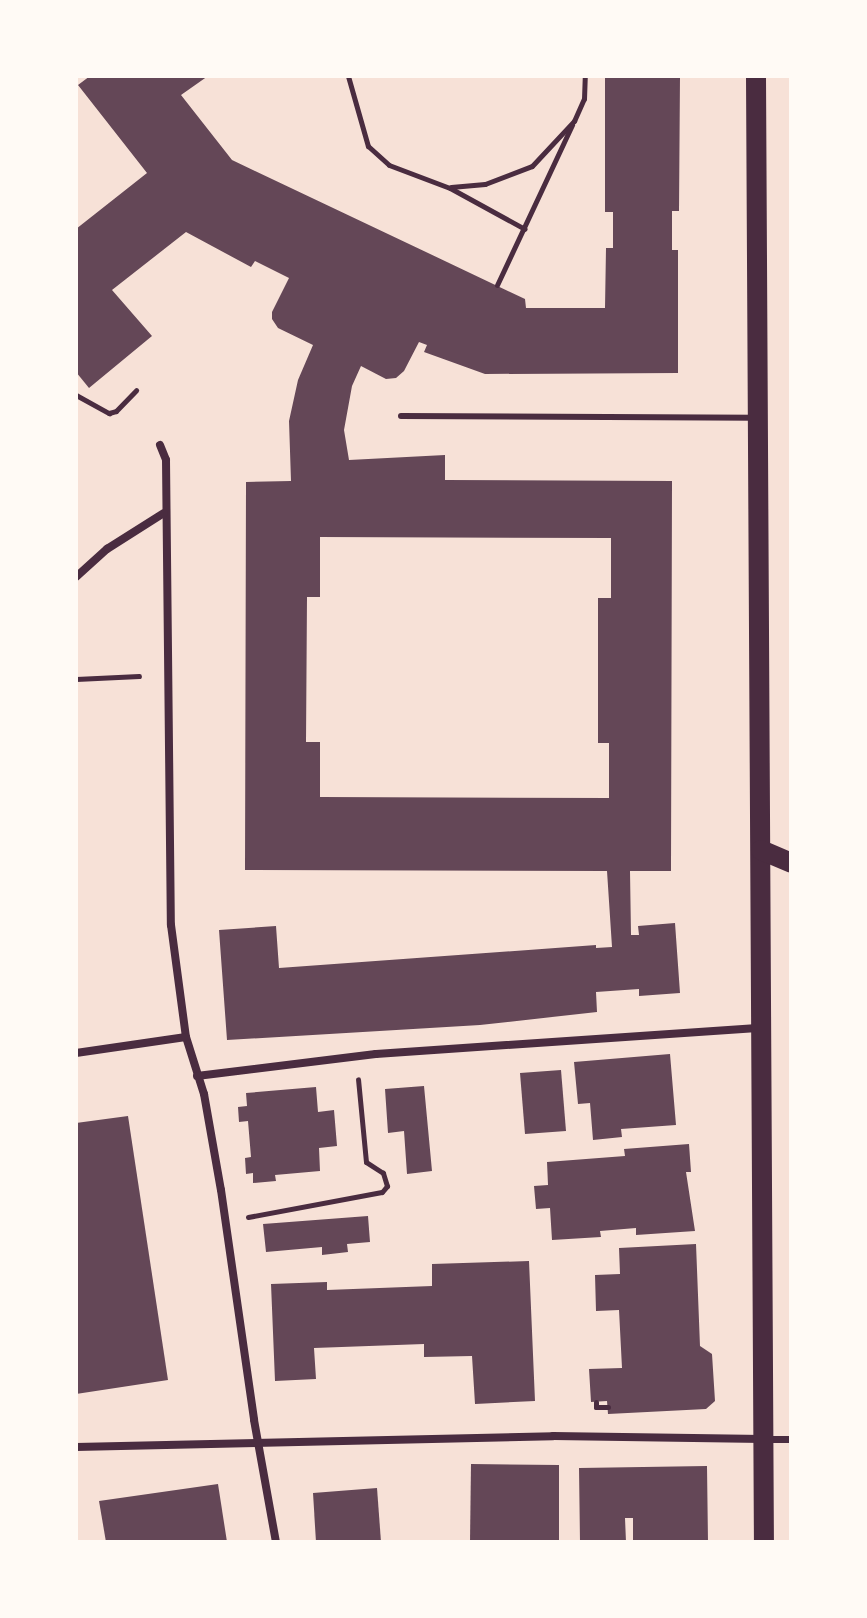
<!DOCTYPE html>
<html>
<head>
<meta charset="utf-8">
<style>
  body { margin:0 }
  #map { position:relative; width:867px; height:1618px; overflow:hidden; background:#f7e1d7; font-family:"PT Serif",serif }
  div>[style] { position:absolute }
  .building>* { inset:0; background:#644757 }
  .path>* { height:5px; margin:-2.5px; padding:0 2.5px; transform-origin:2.5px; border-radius:2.5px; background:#4a2c40 }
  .service>* { height:6px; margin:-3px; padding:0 3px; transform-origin:3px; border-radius:3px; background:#4a2c40 }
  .pedestrian>* { height:7px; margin:-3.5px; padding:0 3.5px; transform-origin:3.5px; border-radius:3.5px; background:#4a2c40 }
  .minor>* { height:8px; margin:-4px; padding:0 4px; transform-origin:4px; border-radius:4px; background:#4a2c40 }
  .primary>* { height:20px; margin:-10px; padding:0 10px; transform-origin:10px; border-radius:10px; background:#4a2c40 }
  span { translate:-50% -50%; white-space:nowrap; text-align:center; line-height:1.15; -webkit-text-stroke:6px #fffaf5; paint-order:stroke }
  .frame { position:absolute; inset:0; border:78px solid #fffaf5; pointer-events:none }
</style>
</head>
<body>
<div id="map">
  <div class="building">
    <i style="clip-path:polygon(evenodd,90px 76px,208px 76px,181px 95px,232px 160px,525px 299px,526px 308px,605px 308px,606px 248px,613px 248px,613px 212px,605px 212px,605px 76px,680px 76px,679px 211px,672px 211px,672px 250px,678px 250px,678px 373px,485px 374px,424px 352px,427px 345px,419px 342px,404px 371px,396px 378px,386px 379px,361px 366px,352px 386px,344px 430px,349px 460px,445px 455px,445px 480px,672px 481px,671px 871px,630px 871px,631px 935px,639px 935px,638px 926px,675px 923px,680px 993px,639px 996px,639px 989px,596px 992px,597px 1012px,480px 1025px,227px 1040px,219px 930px,276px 926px,279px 968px,596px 945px,596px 948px,612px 947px,607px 871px,245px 870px,246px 482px,291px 481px,289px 421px,298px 380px,313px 345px,278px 328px,272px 319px,272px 312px,289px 278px,255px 261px,251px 267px,186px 232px,112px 290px,152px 336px,89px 388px,76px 372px,76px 229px,147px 173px,78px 85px,90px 76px,320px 537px,611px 538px,611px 598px,598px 598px,598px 743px,609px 743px,609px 798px,320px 797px,320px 742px,306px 742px,307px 597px,320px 597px,320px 537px)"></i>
    <i style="clip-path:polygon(670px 1054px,676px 1125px,621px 1129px,622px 1137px,593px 1140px,590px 1103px,578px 1104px,574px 1062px)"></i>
    <i style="clip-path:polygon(561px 1070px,566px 1131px,525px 1134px,520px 1073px)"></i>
    <i style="clip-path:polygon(424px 1086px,432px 1171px,407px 1174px,404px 1131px,388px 1133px,385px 1089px)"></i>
    <i style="clip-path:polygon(316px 1087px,318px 1112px,334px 1110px,337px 1146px,319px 1148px,320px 1171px,275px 1175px,276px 1181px,253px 1183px,253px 1173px,246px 1174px,245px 1158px,251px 1157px,248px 1121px,239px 1122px,238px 1107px,247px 1106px,246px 1093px)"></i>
    <i style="clip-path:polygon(128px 1116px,168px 1380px,76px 1394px,76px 1123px)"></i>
    <i style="clip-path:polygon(689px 1144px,691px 1172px,686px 1172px,695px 1231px,636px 1235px,636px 1228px,600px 1231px,601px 1237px,552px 1240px,550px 1208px,536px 1209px,534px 1186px,548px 1185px,547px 1162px,625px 1156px,624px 1149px)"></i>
    <i style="clip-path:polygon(368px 1216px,370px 1242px,347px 1244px,348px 1252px,322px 1255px,322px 1247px,266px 1252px,263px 1224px)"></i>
    <i style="clip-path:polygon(696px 1244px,700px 1346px,712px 1354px,715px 1401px,706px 1409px,608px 1414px,607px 1401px,591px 1402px,589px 1369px,622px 1368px,619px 1310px,596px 1311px,595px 1275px,620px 1274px,619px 1248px)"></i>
    <i style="clip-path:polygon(529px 1261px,535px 1401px,475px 1404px,472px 1356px,424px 1357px,424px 1344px,314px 1348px,316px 1379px,275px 1381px,271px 1284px,327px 1282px,327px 1290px,432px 1286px,432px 1264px)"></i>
    <i style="clip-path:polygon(471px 1464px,559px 1465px,559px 1542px,470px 1542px)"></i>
    <i style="clip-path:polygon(707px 1466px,708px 1542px,633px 1542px,633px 1518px,625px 1518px,626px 1542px,580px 1542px,579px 1468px)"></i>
    <i style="clip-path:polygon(218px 1484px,227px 1542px,106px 1542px,99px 1501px)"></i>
    <i style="clip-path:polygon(377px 1488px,381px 1542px,316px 1542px,313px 1493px)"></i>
  </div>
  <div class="path">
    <i style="left:348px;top:76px;width:73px;rotate:74.1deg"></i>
    <i style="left:368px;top:146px;width:28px;rotate:42deg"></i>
    <i style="left:389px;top:165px;width:65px;rotate:20.7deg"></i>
    <i style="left:450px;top:188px;width:85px;rotate:28.7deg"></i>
    <i style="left:451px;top:187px;width:34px;rotate:-5deg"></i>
    <i style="left:485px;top:184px;width:50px;rotate:-21deg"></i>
    <i style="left:532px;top:166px;width:62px;rotate:-47deg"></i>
    <i style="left:574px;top:121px;width:24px;rotate:-66deg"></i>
    <i style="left:584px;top:99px;width:23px;rotate:-88deg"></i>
    <i style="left:497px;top:285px;width:177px;rotate:-64.9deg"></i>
    <i style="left:76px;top:395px;width:38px;rotate:29deg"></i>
    <i style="left:109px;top:413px;width:7px;rotate:-16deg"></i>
    <i style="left:116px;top:411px;width:29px;rotate:-46deg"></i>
    <i style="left:76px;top:679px;width:63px;rotate:-2.7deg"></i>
    <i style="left:248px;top:1217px;width:136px;rotate:-10.6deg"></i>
    <i style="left:382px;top:1192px;width:8px;rotate:-50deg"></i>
    <i style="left:387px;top:1186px;width:14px;rotate:-107deg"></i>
    <i style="left:383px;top:1173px;width:20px;rotate:-147deg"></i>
    <i style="left:366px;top:1162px;width:83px;rotate:-95.5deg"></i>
    <i style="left:596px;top:1402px;width:5px;rotate:90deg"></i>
    <i style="left:596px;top:1407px;width:12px"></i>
  </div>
  <div class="service">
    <i style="left:401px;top:416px;width:354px;rotate:0.3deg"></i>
  </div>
  <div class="pedestrian">
    <i style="left:766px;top:1439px;width:25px"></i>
  </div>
  <div class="minor">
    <i style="left:160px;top:445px;width:16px;rotate:68deg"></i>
    <i style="left:166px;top:460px;width:465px;rotate:89.4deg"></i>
    <i style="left:171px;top:925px;width:113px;rotate:82.4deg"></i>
    <i style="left:186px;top:1037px;width:60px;rotate:72.5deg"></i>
    <i style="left:204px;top:1094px;width:97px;rotate:80deg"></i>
    <i style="left:221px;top:1190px;width:232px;rotate:81.8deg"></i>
    <i style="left:254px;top:1420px;width:124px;rotate:79.8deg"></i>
    <i style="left:76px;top:577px;width:42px;rotate:-42.1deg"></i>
    <i style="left:107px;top:549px;width:67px;rotate:-32.3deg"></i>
    <i style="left:76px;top:1053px;width:111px;rotate:-8.3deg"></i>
    <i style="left:197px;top:1076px;width:180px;rotate:-7deg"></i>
    <i style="left:376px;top:1054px;width:386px;rotate:-3.9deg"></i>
    <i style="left:76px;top:1447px;width:477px;rotate:-1.3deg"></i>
    <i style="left:553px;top:1436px;width:210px;rotate:0.8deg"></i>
  </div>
  <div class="primary">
    <i style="left:756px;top:76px;width:1466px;rotate:89.69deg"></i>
    <i style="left:761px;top:850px;width:33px;rotate:23deg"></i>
  </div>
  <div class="frame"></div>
</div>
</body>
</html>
